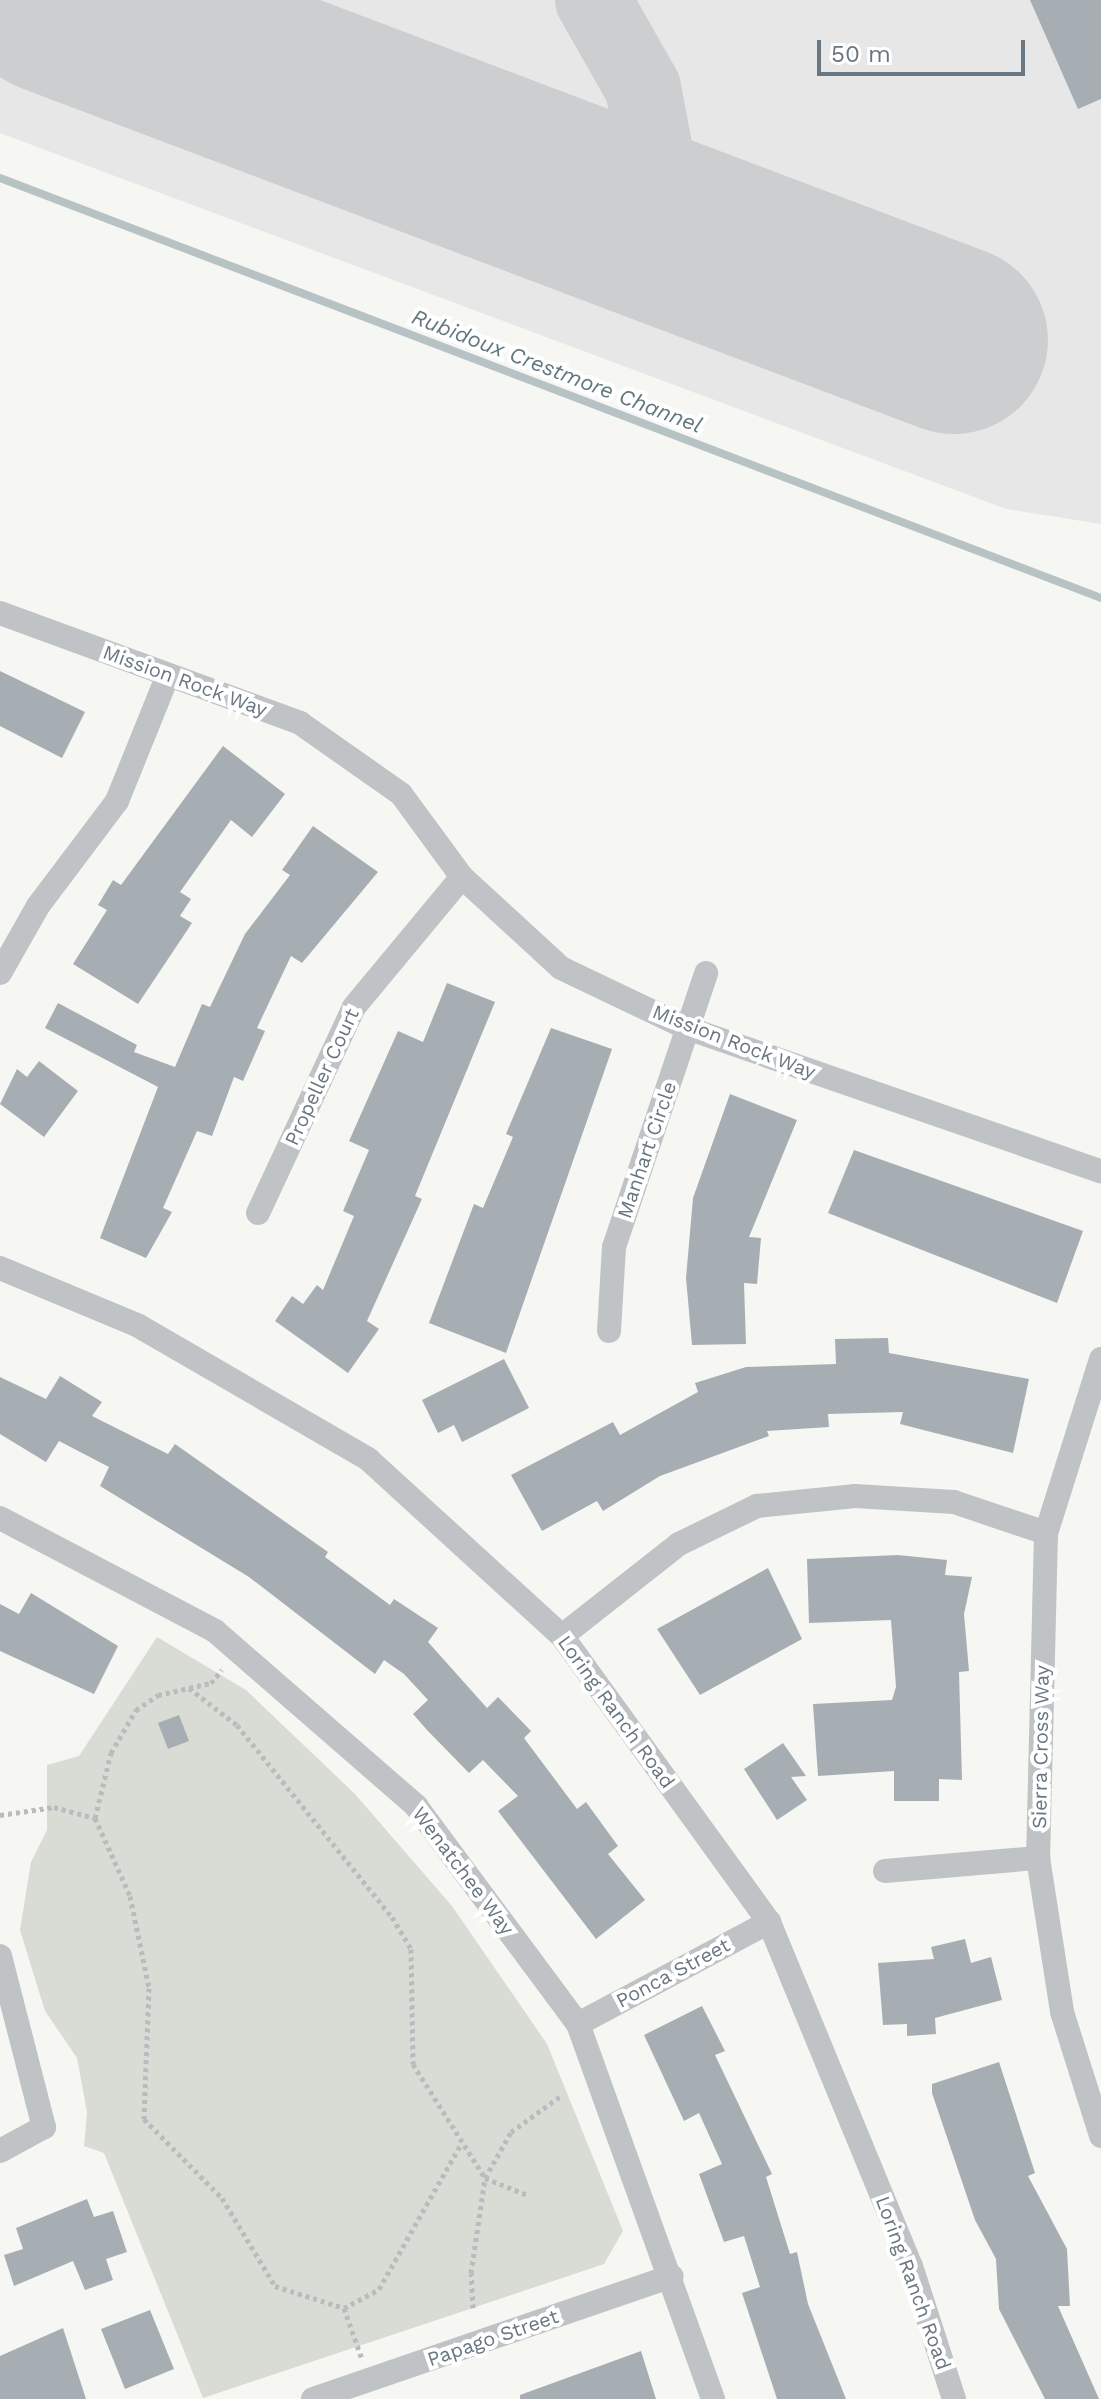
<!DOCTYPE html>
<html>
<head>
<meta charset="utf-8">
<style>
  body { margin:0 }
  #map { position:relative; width:1101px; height:2399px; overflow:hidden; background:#f6f6f3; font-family:"Work Sans",sans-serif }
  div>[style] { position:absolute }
  .built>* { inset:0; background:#e6e7e6 }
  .green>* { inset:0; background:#d8dcd4 }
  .stream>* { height:8px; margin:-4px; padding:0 4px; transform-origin:4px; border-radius:4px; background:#b7c2c5 }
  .taxiway>* { height:76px; margin:-38px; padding:0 38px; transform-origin:38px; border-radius:38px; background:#cccecf }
  .runway>* { height:188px; margin:-94px; padding:0 94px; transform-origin:94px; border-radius:94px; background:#cccecf }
  .building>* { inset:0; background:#a7aeb3 }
  .path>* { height:5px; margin-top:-2.5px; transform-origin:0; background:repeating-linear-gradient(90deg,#b9bcbe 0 4px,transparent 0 8px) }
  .minor>* { height:24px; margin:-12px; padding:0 12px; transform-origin:12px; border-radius:12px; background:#bfc3c6 }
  span { translate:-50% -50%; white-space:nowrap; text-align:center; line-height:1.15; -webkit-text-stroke:8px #fff; paint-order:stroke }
  .street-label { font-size:20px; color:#687781 }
  .water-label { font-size:22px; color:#63787e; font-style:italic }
  .scale { position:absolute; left:817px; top:40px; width:208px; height:36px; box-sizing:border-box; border:4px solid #687781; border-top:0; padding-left:10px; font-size:24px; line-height:28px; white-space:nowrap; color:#687781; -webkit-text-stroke:6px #fff; paint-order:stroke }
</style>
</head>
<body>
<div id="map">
  <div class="built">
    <i style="clip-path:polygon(0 0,1084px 0,1101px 36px,1101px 524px,1006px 509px,0 133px)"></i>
  </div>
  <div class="green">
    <i style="clip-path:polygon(157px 1637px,246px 1690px,354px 1793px,452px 1906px,547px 2044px,623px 2231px,604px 2264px,203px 2398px,104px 2153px,84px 2146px,87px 2112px,77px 2058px,45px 2011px,20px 1930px,31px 1862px,47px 1830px,47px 1765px,79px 1756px)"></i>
  </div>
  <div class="stream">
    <i style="left:0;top:178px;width:1178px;rotate:20.88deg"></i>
  </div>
  <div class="taxiway">
    <i style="left:593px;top:0;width:101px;rotate:60.4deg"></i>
    <i style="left:643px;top:88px;width:97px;rotate:79.3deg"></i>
    <i style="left:661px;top:183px;width:47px;rotate:132.4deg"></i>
  </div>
  <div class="runway">
    <i style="left:54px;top:0;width:962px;rotate:20.7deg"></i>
  </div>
  <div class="building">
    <i style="clip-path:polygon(1030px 0,1101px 0,1101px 99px,1078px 109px)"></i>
    <i style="clip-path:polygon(0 671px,85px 712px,62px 758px,0 726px)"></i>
    <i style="clip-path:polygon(223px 746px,285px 794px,252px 837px,231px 820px,180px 892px,191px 899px,180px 916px,192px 923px,138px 1004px,73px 964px,107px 910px,98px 905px,113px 880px,121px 885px)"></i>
    <i style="clip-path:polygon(313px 826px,378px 872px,302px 963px,291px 956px,257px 1028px,265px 1031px,243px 1081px,234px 1077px,212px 1136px,197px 1131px,163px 1208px,172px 1212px,146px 1258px,100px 1238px,158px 1087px,45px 1028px,58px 1003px,137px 1045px,134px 1052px,175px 1067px,202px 1004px,210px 1007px,245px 934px,290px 875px,282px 870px)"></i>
    <i style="clip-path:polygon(447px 983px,495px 1002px,415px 1196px,422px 1199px,367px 1321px,379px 1329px,348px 1373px,275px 1321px,292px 1296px,303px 1304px,317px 1285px,323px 1290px,354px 1216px,343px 1211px,369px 1150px,349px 1141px,398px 1031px,423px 1042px)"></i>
    <i style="clip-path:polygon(551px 1028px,612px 1049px,506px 1353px,429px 1323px,474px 1204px,483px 1208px,513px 1137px,506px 1134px)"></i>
    <i style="clip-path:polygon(39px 1061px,78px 1091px,44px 1137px,0 1104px,17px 1069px,27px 1077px)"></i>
    <i style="clip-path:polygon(730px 1094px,797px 1120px,749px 1237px,761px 1238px,757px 1284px,744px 1283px,746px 1344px,692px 1345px,686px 1278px,693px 1198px)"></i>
    <i style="clip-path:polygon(854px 1150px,1083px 1231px,1057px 1303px,828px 1213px)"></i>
    <i style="clip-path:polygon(888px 1338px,889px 1353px,1029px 1379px,1013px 1453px,900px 1424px,903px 1412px,828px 1414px,829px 1427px,767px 1431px,769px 1436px,660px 1476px,603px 1511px,597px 1501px,542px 1531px,511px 1475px,613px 1422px,620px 1435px,698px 1392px,695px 1383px,746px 1367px,836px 1364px,835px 1339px)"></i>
    <i style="clip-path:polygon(504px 1359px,529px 1408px,462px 1442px,454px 1425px,438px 1433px,422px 1400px)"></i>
    <i style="clip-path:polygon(60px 1376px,102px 1402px,92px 1416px,168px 1454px,175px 1444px,328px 1552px,325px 1557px,390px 1605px,394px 1599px,438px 1628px,428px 1642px,487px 1708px,498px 1697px,531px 1731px,524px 1738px,577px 1809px,586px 1802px,618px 1846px,608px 1854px,645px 1900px,596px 1939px,498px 1811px,518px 1796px,483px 1760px,469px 1773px,427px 1730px,413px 1714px,428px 1700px,404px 1674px,384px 1660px,375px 1674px,249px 1577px,100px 1486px,109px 1467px,59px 1441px,46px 1462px,0 1434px,0 1377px,46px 1399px)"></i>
    <i style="clip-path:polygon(898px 1555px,947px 1560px,945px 1575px,972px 1577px,964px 1614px,969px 1671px,959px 1672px,962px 1780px,939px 1779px,939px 1801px,894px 1801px,894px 1771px,818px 1776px,813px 1704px,892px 1700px,896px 1687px,891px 1620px,809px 1623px,807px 1559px)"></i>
    <i style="clip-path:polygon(768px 1568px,802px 1639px,700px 1695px,657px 1629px)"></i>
    <i style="clip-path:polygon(31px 1593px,118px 1646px,94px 1694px,0 1651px,0 1604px,19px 1614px)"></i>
    <i style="clip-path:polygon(179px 1715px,189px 1741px,168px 1749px,158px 1723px)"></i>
    <i style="clip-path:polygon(783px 1743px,806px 1776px,791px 1777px,807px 1800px,777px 1820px,744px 1769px)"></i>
    <i style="clip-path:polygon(965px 1939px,971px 1963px,991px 1957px,1002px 2000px,935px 2018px,936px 2034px,907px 2036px,907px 2024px,883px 2025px,878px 1963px,934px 1959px,931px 1947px)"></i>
    <i style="clip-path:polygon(702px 2006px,725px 2051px,715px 2055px,772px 2174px,766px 2177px,790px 2254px,797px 2252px,808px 2304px,846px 2399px,777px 2399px,742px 2293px,760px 2287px,744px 2236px,724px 2242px,699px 2174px,722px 2164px,699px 2113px,684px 2121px,644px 2035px)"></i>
    <i style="clip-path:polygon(999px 2062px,1035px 2173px,1028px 2176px,1067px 2249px,1070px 2306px,1058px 2306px,1099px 2399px,1045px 2399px,999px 2309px,996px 2259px,975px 2220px,932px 2093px,932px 2084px)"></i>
    <i style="clip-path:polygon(87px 2199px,94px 2217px,113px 2211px,127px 2252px,106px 2259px,113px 2280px,85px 2290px,73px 2261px,14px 2286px,4px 2255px,23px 2249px,16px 2228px)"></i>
    <i style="clip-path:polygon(150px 2310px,174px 2369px,125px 2389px,101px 2329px)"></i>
    <i style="clip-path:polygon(63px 2328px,86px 2399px,0 2399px,0 2356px)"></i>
    <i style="clip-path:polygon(641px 2351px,656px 2399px,520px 2399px,520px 2395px)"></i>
  </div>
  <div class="path">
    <i style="left:189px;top:1688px;width:61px;rotate:37.6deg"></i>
    <i style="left:237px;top:1725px;width:247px;rotate:51.1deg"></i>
    <i style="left:392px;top:1917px;width:37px;rotate:59deg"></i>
    <i style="left:411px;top:1949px;width:115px;rotate:89deg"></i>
    <i style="left:413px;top:2064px;width:135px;rotate:57.7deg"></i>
    <i style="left:485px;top:2178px;width:48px;rotate:21.8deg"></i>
    <i style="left:0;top:1815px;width:55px;rotate:-8.4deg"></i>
    <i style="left:54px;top:1807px;width:42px;rotate:15deg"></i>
    <i style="left:95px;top:1818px;width:67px;rotate:-76.2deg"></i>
    <i style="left:111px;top:1753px;width:50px;rotate:-59.8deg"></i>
    <i style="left:136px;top:1710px;width:27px;rotate:-34deg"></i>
    <i style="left:158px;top:1695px;width:54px;rotate:-12.8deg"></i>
    <i style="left:211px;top:1683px;width:17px;rotate:-50deg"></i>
    <i style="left:95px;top:1818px;width:85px;rotate:65.8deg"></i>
    <i style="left:130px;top:1896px;width:94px;rotate:78.3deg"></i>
    <i style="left:149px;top:1988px;width:131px;rotate:92.2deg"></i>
    <i style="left:144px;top:2119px;width:111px;rotate:45.4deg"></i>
    <i style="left:222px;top:2198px;width:103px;rotate:58.9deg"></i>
    <i style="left:275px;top:2286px;width:72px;rotate:17.7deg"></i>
    <i style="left:344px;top:2308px;width:54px;rotate:70.6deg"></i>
    <i style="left:344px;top:2308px;width:40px;rotate:-28deg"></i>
    <i style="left:379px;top:2289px;width:164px;rotate:-60.5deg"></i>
    <i style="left:473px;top:2308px;width:35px;rotate:-93deg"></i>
    <i style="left:471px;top:2273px;width:96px;rotate:-81.6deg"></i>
    <i style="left:485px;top:2178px;width:53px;rotate:-60.5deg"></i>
    <i style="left:511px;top:2132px;width:63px;rotate:-36deg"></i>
  </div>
  <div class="minor">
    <i style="left:0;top:613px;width:320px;rotate:20.1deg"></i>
    <i style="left:300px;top:723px;width:123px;rotate:35.1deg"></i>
    <i style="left:401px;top:794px;width:103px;rotate:53.7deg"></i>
    <i style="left:462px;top:877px;width:134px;rotate:42.6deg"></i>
    <i style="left:561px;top:968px;width:140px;rotate:25.5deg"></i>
    <i style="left:687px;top:1028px;width:438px;rotate:19.1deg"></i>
    <i style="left:0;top:973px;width:77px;rotate:-60.4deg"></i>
    <i style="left:38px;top:906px;width:131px;rotate:-53deg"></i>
    <i style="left:117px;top:801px;width:136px;rotate:-68deg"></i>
    <i style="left:258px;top:1213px;width:227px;rotate:-65deg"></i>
    <i style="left:354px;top:1007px;width:169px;rotate:-50.3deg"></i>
    <i style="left:0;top:1268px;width:148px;rotate:22.6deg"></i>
    <i style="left:137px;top:1325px;width:267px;rotate:30.1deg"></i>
    <i style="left:368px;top:1459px;width:263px;rotate:42.4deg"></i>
    <i style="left:562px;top:1636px;width:353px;rotate:54.1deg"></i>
    <i style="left:769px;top:1922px;width:372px;rotate:67.6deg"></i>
    <i style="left:911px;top:2266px;width:140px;rotate:72.1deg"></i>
    <i style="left:609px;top:1331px;width:84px;rotate:-86.6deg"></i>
    <i style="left:614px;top:1247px;width:289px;rotate:-71.4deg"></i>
    <i style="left:1101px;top:1359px;width:182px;rotate:107.5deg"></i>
    <i style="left:1046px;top:1533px;width:325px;rotate:91.4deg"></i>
    <i style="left:1038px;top:1858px;width:156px;rotate:81.1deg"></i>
    <i style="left:1062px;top:2012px;width:130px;rotate:72.5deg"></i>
    <i style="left:0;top:1518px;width:243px;rotate:27.7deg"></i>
    <i style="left:215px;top:1631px;width:267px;rotate:41deg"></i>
    <i style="left:416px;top:1806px;width:272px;rotate:53.4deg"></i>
    <i style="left:578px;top:2024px;width:399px;rotate:70.2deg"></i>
    <i style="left:562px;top:1636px;width:149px;rotate:-38.2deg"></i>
    <i style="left:679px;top:1544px;width:87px;rotate:-26deg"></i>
    <i style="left:757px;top:1506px;width:99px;rotate:-5.8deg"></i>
    <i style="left:855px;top:1496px;width:99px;rotate:3.5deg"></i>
    <i style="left:954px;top:1502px;width:97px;rotate:18.6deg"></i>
    <i style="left:885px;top:1871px;width:154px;rotate:-4.9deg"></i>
    <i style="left:0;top:1956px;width:177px;rotate:75.6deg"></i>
    <i style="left:44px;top:2127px;width:50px;rotate:151.4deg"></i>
    <i style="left:578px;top:2024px;width:217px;rotate:-28.1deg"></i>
    <i style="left:313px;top:2399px;width:379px;rotate:-18.9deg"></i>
  </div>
  <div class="street-label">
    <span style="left:185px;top:681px;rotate:20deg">Mission Rock Way</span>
    <span style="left:734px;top:1042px;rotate:21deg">Mission Rock Way</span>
    <span style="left:322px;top:1077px;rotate:-65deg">Propeller Court</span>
    <span style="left:647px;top:1150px;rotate:-71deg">Manhart Circle</span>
    <span style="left:616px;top:1712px;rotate:54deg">Loring Ranch Road</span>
    <span style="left:1041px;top:1747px;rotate:-89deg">Sierra Cross Way</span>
    <span style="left:463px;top:1871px;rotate:53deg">Wenatchee Way</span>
    <span style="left:673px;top:1973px;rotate:-28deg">Ponca Street</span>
    <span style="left:913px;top:2283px;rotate:70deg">Loring Ranch Road</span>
    <span style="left:493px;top:2338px;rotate:-19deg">Papago Street</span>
  </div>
  <div class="water-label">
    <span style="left:557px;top:371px;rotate:21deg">Rubidoux Crestmore Channel</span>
  </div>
  <div class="scale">50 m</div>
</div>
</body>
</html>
